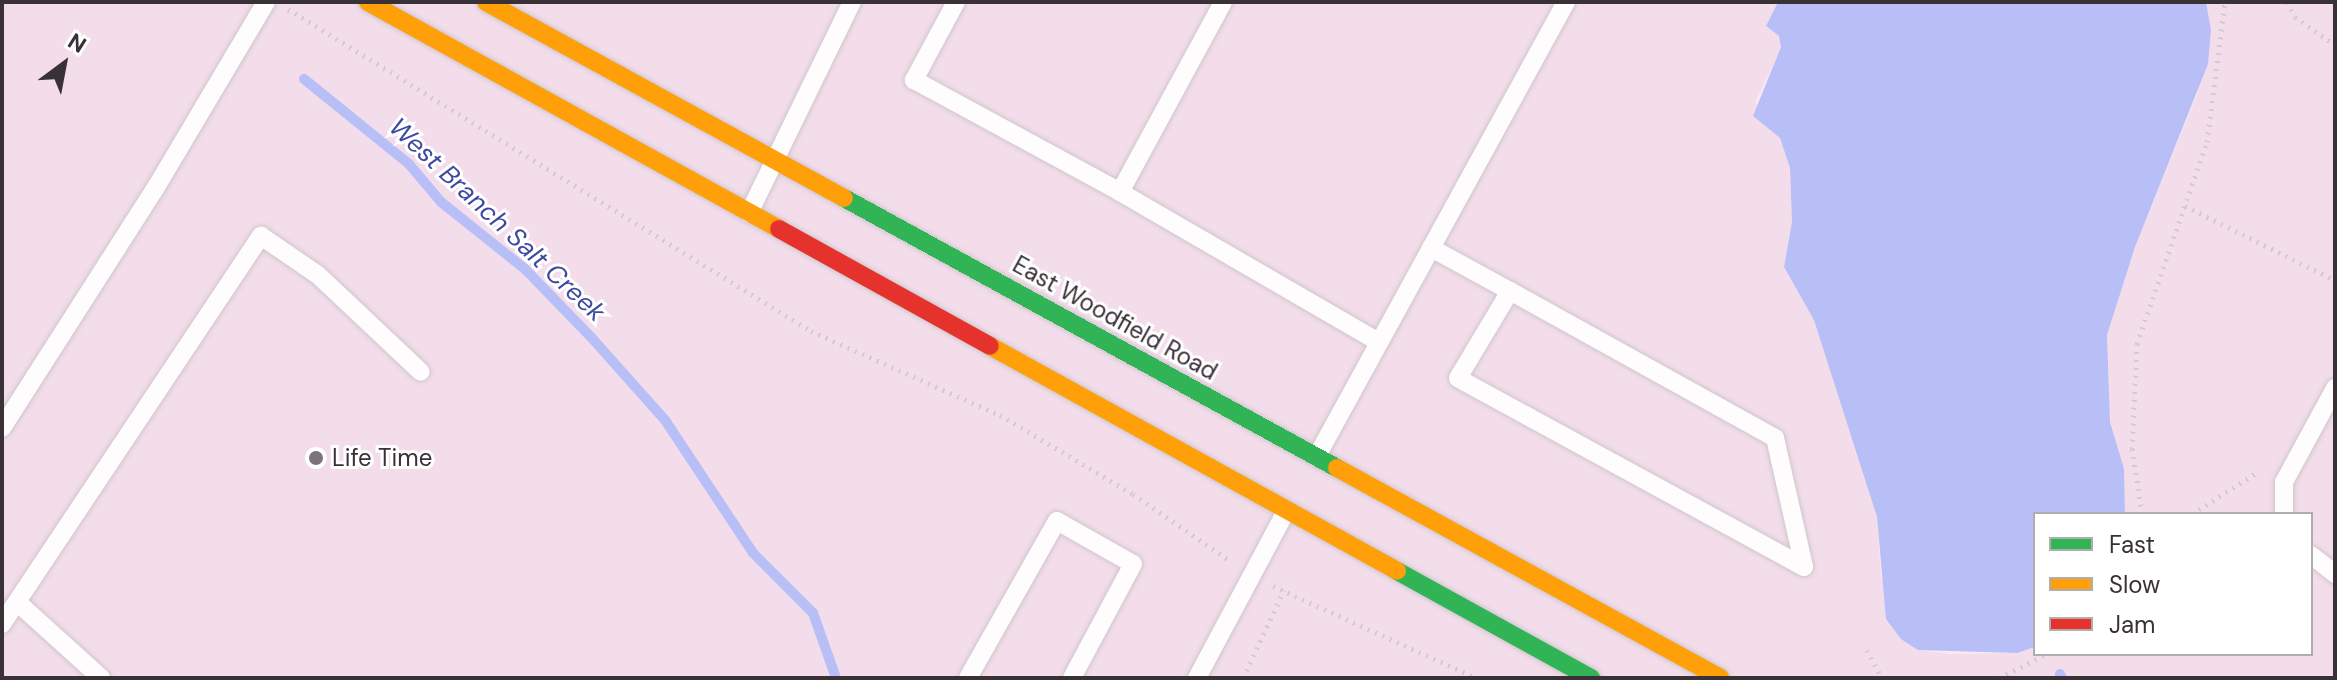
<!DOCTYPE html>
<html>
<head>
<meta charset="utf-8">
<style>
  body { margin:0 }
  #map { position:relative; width:2337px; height:680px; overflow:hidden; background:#f7eaf3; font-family:"DM Sans",sans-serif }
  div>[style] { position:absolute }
  .built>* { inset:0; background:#f3ddeb }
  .water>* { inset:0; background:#b7bff6 }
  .stream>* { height:10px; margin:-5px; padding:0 5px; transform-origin:5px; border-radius:5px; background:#b7bff6 }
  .path>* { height:5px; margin-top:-2.5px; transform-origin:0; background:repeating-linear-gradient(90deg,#d2ccd0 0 2px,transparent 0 8px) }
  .roads { filter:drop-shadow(0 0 2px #cfc6cc) drop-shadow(0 0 2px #cfc6cc) }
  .lane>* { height:18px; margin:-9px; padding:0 9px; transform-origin:9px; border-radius:9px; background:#fefcfd }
  .fast>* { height:18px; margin:-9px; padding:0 9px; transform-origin:9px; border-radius:9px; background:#30b455 }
  .slow>* { height:18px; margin:-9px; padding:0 9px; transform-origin:9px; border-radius:9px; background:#ff9f0a }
  .jam>* { height:18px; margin:-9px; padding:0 9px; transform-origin:9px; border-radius:9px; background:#e5322d }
  .dots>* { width:22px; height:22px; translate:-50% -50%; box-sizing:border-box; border:4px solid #fff; border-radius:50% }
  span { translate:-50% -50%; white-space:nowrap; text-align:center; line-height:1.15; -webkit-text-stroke:6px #fff; paint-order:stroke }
  .street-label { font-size:24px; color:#3a3137 }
  .poi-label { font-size:24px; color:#3a3137 }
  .left { translate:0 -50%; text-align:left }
  .water-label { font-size:26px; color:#3e4aa0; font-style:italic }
  .frame { position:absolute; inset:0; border:4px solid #3a3137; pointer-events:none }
  .legend { position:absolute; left:2033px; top:512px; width:280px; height:144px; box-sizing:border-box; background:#fff; border:2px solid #b0adaf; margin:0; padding:10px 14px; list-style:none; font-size:24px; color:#3a3137 }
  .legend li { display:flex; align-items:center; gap:16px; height:40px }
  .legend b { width:40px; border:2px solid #b0adaf }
  .north { position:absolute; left:24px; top:24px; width:80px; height:80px; -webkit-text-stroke:6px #fff; paint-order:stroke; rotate:32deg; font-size:22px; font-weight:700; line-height:32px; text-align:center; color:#3a3137 }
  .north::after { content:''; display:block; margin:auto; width:28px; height:36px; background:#3a3137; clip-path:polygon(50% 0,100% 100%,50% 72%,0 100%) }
</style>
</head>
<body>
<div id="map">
  <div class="built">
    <i style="clip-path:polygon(2px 2px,1778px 2px,1766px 26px,1779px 36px,1782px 47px,1755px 102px,1780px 138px,1790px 168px,1792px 222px,1784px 267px,1814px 320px,1847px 418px,1877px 517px,1881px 577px,1918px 650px,1951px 654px,2017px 653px,2035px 647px,2035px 654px,2311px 654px,2311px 514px,2125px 514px,2123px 469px,2110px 422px,2107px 335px,2135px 247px,2197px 95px,2211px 30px,2206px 2px,2335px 2px,2335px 678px,2px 678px)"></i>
  </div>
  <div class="water">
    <i style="clip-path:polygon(1778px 2px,2206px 2px,2211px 30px,2208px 64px,2135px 247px,2107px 335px,2110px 422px,2124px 469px,2125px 514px,2035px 514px,2035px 647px,2017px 653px,1918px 650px,1901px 639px,1886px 619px,1877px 517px,1814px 320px,1784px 267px,1792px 222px,1790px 168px,1780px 138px,1753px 116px,1781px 47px,1779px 36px,1766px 26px)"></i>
  </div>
  <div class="stream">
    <i style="left:304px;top:79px;width:135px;rotate:39deg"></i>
    <i style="left:409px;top:164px;width:50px;rotate:49.9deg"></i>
    <i style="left:441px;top:202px;width:107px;rotate:38.6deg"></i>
    <i style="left:525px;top:269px;width:95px;rotate:45.9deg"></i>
    <i style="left:591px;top:337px;width:111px;rotate:48.3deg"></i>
    <i style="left:665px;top:420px;width:159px;rotate:56.5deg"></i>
    <i style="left:753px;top:553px;width:85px;rotate:45deg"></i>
    <i style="left:813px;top:613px;width:69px;rotate:70.5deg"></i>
    <i style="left:2060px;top:674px;width:4px;rotate:63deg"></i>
  </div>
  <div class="path">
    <i style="left:2287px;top:2px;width:17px;rotate:62deg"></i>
    <i style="left:2295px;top:17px;width:49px;rotate:35deg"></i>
    <i style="left:288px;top:9px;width:614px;rotate:31.62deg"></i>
    <i style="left:811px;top:331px;width:207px;rotate:24deg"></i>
    <i style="left:1000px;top:415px;width:155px;rotate:30.7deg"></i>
    <i style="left:1133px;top:494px;width:118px;rotate:34.6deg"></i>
    <i style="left:2185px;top:206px;width:167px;rotate:26.3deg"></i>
    <i style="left:2142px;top:514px;width:66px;rotate:-98.7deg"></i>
    <i style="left:2132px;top:449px;width:105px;rotate:-87.3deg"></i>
    <i style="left:2137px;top:344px;width:214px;rotate:-70.9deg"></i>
    <i style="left:2207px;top:142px;width:141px;rotate:-82.7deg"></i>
    <i style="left:2192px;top:514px;width:80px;rotate:-32.7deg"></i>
    <i style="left:1273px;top:586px;width:224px;rotate:24.3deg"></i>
    <i style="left:1867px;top:650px;width:32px;rotate:62deg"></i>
    <i style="left:1243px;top:678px;width:97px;rotate:-65deg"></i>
    <i style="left:1999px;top:678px;width:54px;rotate:-26.6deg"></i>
  </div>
  <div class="roads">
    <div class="lane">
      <i style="left:956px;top:2px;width:89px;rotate:118.3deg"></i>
      <i style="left:914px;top:80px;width:234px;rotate:28.5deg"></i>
      <i style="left:1120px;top:192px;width:216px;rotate:-61.5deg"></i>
      <i style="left:1120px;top:192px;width:299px;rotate:30.1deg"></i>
      <i style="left:749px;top:213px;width:235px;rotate:-64deg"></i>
      <i style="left:1431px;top:248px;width:90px;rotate:28.6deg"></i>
      <i style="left:1510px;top:291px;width:303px;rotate:29deg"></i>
      <i style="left:1775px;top:438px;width:132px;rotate:77.3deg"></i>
      <i style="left:1804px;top:567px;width:394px;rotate:-151.4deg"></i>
      <i style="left:1458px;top:378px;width:101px;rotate:-59.1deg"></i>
      <i style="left:2px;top:428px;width:284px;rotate:-57.4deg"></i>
      <i style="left:155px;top:189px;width:217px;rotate:-59.3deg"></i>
      <i style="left:1317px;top:456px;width:518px;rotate:-61.26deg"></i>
      <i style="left:2284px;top:514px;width:32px;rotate:-90deg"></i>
      <i style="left:2284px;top:482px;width:107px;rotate:-61.5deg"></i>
      <i style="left:2311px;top:555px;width:31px;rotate:38deg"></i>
      <i style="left:17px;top:602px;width:113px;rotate:42.1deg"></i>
      <i style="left:2px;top:624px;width:467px;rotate:-56.3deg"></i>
      <i style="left:261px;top:236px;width:69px;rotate:34.4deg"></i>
      <i style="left:318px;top:275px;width:141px;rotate:43.3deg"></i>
      <i style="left:968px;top:678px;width:180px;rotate:-60.5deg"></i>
      <i style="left:1057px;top:521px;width:87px;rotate:29.5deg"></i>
      <i style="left:1133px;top:564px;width:129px;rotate:118.2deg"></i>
      <i style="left:1197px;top:678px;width:189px;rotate:-61.9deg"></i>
    </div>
    <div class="fast">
      <i style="left:844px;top:198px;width:562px;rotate:28.71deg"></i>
      <i style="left:1397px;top:571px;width:222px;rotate:28.9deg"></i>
    </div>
    <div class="slow">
      <i style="left:368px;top:2px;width:470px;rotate:28.9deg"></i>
      <i style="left:486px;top:2px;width:408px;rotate:28.7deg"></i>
      <i style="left:990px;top:346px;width:465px;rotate:28.9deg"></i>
      <i style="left:1337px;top:468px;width:437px;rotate:28.7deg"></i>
    </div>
    <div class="jam">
      <i style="left:779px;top:229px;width:241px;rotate:29deg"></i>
    </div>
  </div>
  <div class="dots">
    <i style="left:316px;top:458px;background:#7c7279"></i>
  </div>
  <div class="street-label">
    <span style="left:1115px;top:318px;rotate:29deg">East Woodfield Road</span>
  </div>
  <div class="poi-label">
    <span class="left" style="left:332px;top:458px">Life Time</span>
  </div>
  <div class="water-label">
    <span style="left:497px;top:220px;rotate:43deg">West Branch Salt Creek</span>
  </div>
  <div class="frame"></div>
  <ul class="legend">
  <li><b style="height:10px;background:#30b455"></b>Fast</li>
  <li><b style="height:10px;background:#ff9f0a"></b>Slow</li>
  <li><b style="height:10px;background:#e5322d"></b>Jam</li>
  </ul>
  <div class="north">N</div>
</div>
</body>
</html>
